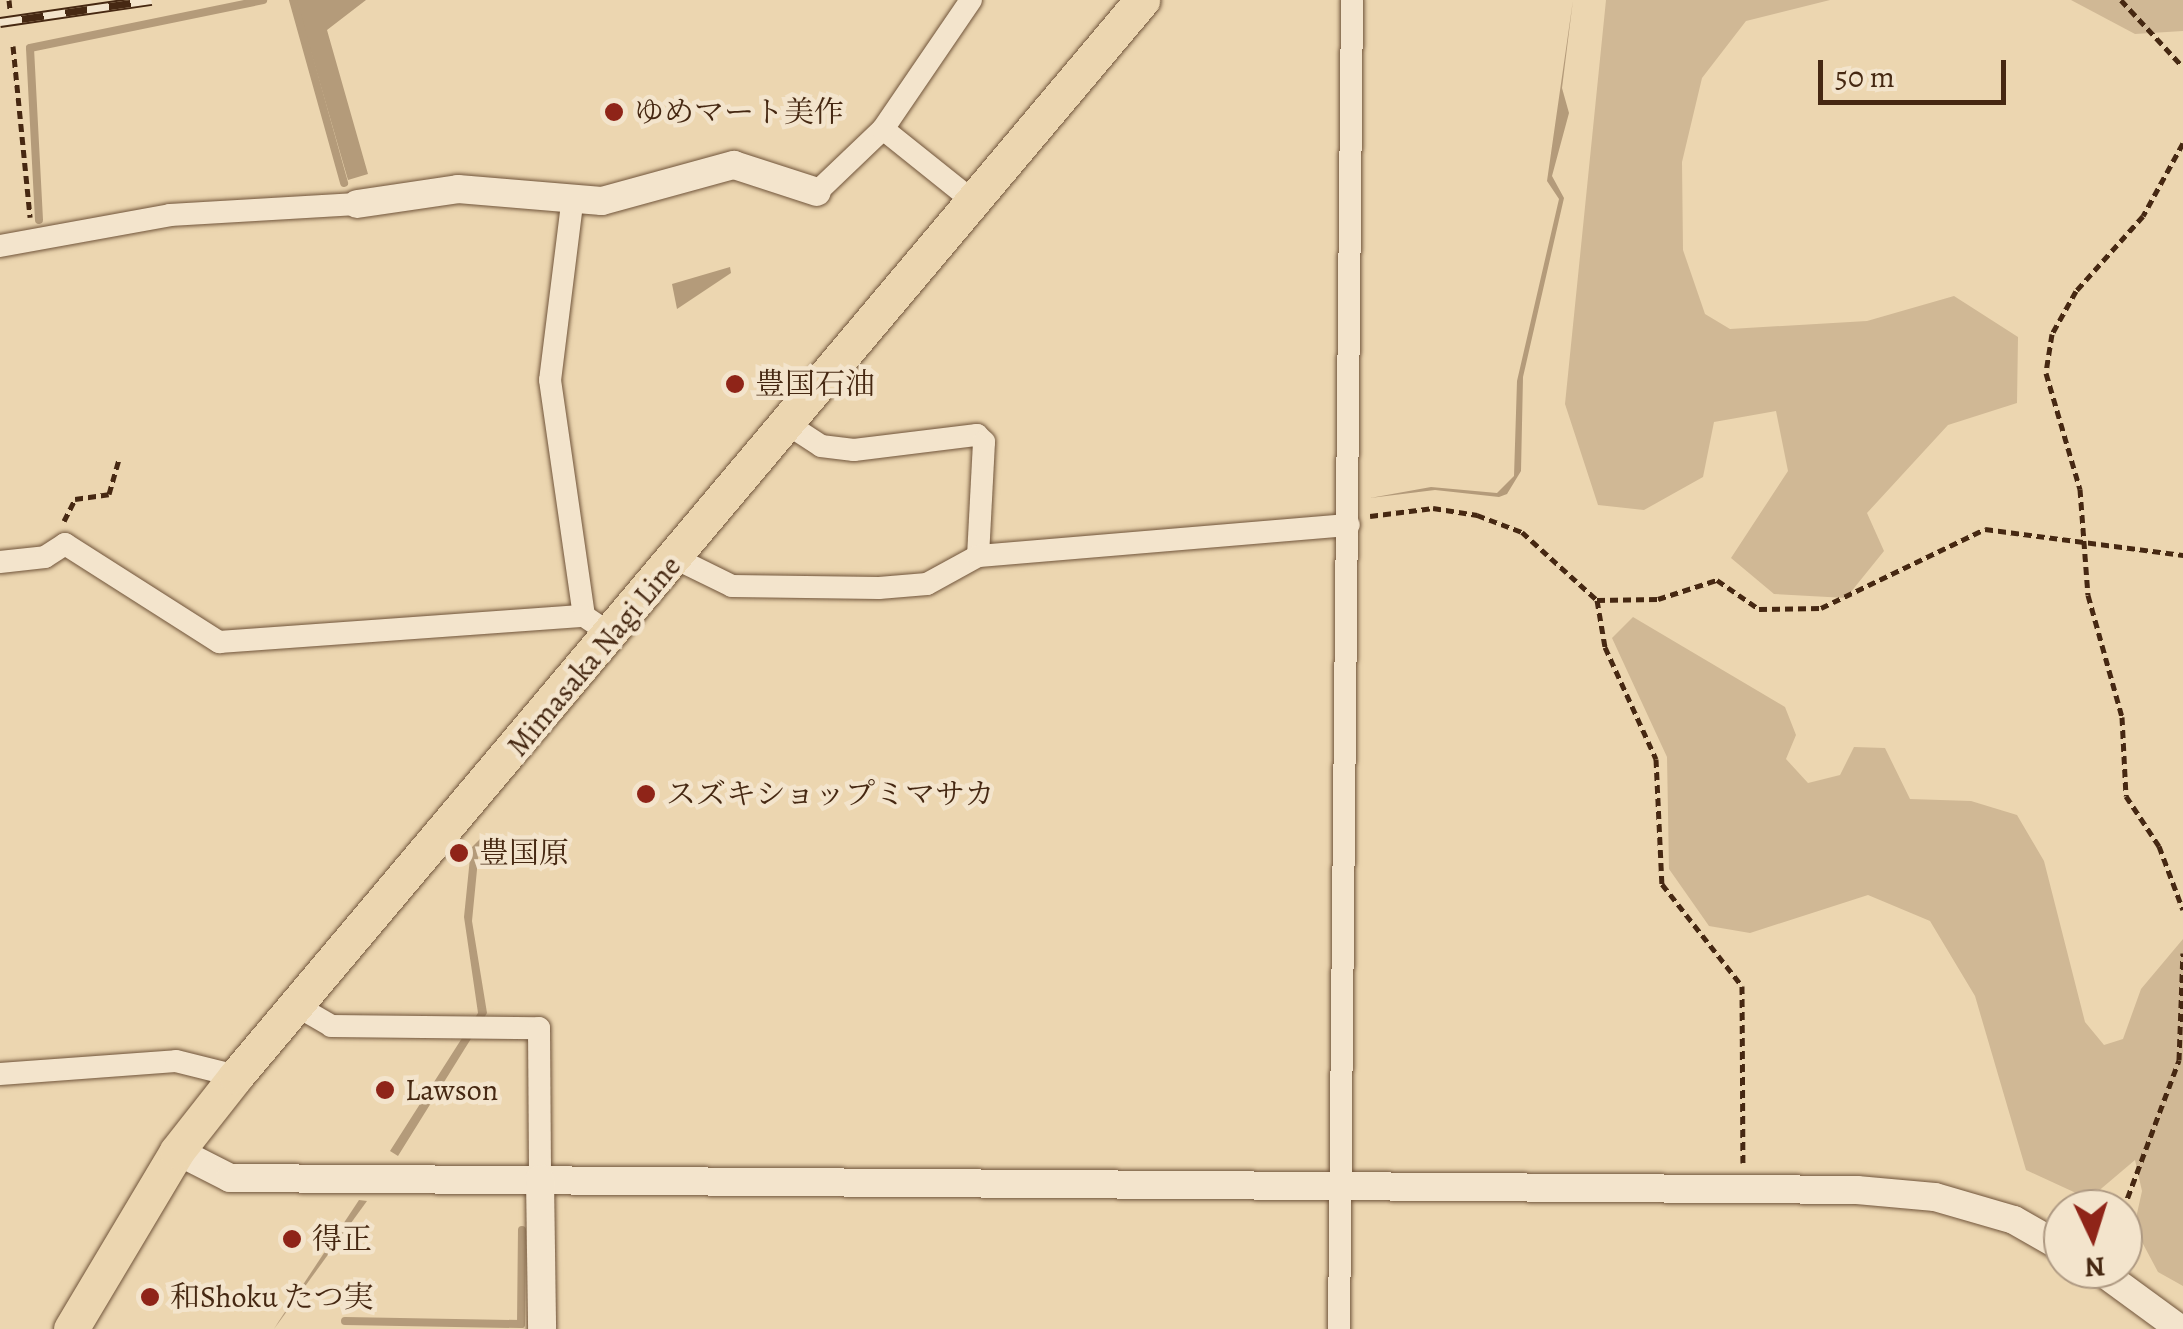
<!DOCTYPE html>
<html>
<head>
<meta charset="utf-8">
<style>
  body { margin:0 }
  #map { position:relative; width:2183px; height:1329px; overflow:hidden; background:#ecd6b0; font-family:Alegreya,"Noto Serif JP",serif }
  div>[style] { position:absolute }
  .green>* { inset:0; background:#d0b895 }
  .water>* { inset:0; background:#b49b7a }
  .stream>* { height:8px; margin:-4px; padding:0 4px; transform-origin:4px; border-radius:4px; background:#b49b7a }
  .path>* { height:5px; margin-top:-2.5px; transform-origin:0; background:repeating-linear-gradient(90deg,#462812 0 8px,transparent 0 13px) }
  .roads { filter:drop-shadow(0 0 2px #70543a) drop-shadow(0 0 2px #70543a) }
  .minor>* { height:22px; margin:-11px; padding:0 11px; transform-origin:11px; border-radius:11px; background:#f3e4cc }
  .tertiary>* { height:28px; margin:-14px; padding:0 14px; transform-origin:14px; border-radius:14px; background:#f3e4cc }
  .primary>* { height:35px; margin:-17.5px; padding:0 17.5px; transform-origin:17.5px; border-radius:17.5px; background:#ecd6b0 }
  .rail>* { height:11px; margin-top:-5.5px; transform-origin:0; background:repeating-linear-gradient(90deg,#f3e4cc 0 22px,#462812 0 44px); box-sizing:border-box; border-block:2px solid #462812 }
  .dots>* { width:28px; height:28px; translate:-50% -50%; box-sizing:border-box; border:5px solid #f3e4cc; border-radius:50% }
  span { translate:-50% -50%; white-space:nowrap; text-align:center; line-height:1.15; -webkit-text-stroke:9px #f3e4cc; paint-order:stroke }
  .poi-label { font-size:30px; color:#462812 }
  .left { translate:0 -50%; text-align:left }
  .street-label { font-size:30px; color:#462812 }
  .north { position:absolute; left:2043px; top:1189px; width:100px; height:100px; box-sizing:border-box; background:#f3e4cc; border:2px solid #ae9982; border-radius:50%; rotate:176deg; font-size:28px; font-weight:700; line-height:40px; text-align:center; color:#462812 }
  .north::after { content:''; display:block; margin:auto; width:35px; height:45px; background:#8f2418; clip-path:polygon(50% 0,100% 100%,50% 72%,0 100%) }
  .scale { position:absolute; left:1818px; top:60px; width:188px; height:45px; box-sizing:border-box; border:5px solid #462812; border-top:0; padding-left:12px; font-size:30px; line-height:35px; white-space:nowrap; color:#462812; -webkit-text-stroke:8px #f3e4cc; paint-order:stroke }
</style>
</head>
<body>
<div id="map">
  <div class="green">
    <i style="clip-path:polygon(1606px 0,1830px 0,1746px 21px,1702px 78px,1682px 162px,1683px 250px,1705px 314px,1730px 329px,1867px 321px,1954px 296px,2018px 337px,2017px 403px,1948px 425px,1867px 513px,1884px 551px,1846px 598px,1774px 594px,1731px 558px,1788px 471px,1776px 411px,1714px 422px,1703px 477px,1644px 510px,1598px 505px,1565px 404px)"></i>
    <i style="clip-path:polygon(2071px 0,2183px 0,2183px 31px,2135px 34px)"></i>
    <i style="clip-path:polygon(1633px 617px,1785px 707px,1796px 735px,1786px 759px,1808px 783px,1840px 775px,1854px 747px,1885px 748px,1910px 799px,1971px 801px,2017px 815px,2044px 861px,2085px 1022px,2104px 1045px,2123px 1039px,2141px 989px,2183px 939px,2183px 1286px,2158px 1272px,2134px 1227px,2142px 1191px,2135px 1160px,2089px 1199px,2026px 1170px,1975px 996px,1930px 921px,1868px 895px,1750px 933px,1709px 926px,1669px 869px,1667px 757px,1612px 638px)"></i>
  </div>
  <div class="water">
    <i style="clip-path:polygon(296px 0,366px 0,327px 30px,368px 174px,348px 180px)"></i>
    <i style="clip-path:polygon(1573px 0,1562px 88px,1569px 113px,1552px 176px,1564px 198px,1523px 377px,1521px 471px,1507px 494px,1499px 497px,1435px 490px,1370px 498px,1431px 487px,1497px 493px,1514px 476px,1517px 381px,1559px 199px,1547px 181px)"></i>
    <i style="clip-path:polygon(730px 267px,731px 273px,677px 309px,672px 284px)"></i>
    <i style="clip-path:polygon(480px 839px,472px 921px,487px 1013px,398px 1156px,390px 1151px,478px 1013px,464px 917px,471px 848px)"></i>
    <i style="clip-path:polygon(359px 1200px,367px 1201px,274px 1329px,279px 1321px)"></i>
  </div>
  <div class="stream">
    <i style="left:293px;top:0;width:190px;rotate:74.4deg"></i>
    <i style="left:39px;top:220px;width:172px;rotate:-93deg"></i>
    <i style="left:30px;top:48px;width:238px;rotate:-11.6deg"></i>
    <i style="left:345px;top:1321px;width:176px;rotate:1deg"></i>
    <i style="left:521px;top:1324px;width:94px;rotate:-89.4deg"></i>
  </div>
  <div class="path">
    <i style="left:9px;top:0;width:10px;rotate:84deg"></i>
    <i style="left:2121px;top:0;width:91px;rotate:47.2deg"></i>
    <i style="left:13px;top:46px;width:172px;rotate:84.3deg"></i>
    <i style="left:2183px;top:143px;width:83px;rotate:118.7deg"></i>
    <i style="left:2143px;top:216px;width:101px;rotate:131.8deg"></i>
    <i style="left:2076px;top:291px;width:49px;rotate:119.2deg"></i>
    <i style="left:2052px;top:334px;width:39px;rotate:99deg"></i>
    <i style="left:2046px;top:373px;width:121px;rotate:73.7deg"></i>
    <i style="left:2080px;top:489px;width:106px;rotate:85.7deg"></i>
    <i style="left:2088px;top:595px;width:127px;rotate:74.4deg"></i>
    <i style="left:2122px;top:717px;width:79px;rotate:87.1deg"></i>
    <i style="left:2126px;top:796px;width:60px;rotate:56.6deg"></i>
    <i style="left:2159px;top:846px;width:68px;rotate:69.4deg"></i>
    <i style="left:1370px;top:516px;width:64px;rotate:-7.2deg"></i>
    <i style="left:1433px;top:508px;width:45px;rotate:9deg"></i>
    <i style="left:1477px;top:515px;width:48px;rotate:20.7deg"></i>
    <i style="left:1522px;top:532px;width:101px;rotate:42.2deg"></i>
    <i style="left:1597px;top:600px;width:48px;rotate:80.3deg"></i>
    <i style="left:1605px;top:647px;width:123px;rotate:65.5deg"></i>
    <i style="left:1656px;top:759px;width:125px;rotate:87.3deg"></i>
    <i style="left:1662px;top:884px;width:130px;rotate:51.9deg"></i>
    <i style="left:1742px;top:986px;width:177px;rotate:89.7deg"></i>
    <i style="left:64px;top:521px;width:25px;rotate:-63deg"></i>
    <i style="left:75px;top:499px;width:34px;rotate:-8deg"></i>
    <i style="left:109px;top:494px;width:36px;rotate:-74deg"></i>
    <i style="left:1597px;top:600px;width:61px;rotate:-0.9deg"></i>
    <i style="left:1658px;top:599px;width:62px;rotate:-17.9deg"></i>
    <i style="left:1717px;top:580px;width:51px;rotate:34.6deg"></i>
    <i style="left:1759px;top:609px;width:62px;rotate:-0.9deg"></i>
    <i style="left:1821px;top:608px;width:182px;rotate:-25.7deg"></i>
    <i style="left:1985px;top:529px;width:200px;rotate:7.5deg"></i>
    <i style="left:2123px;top:1210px;width:160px;rotate:-69.5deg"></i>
    <i style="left:2179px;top:1060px;width:107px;rotate:-87.9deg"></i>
  </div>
  <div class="roads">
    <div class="minor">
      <i style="left:883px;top:129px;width:115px;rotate:38.7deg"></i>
      <i style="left:817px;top:192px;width:91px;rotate:-43.7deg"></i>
      <i style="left:883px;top:129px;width:156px;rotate:-55.7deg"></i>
      <i style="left:572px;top:204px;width:177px;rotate:97.1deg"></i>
      <i style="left:550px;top:380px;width:238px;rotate:81.8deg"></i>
      <i style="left:0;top:246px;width:173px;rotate:-10.3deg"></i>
      <i style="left:170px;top:215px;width:187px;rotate:-3.4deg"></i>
      <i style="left:789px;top:425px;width:38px;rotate:33deg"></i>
      <i style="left:821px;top:446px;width:33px;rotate:7deg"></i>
      <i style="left:854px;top:450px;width:124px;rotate:-7deg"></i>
      <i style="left:977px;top:435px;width:10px;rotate:45deg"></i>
      <i style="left:984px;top:442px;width:114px;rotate:93deg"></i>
      <i style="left:677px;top:559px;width:61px;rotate:26.1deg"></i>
      <i style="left:732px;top:586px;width:147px;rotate:0.8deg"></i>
      <i style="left:879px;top:588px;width:48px;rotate:-4.8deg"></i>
      <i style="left:927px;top:584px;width:58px;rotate:-28.8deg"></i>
      <i style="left:978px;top:556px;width:372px;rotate:-4.8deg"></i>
      <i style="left:0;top:562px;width:45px;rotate:-6.3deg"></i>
      <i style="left:45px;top:557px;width:24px;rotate:-33deg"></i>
      <i style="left:65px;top:544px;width:183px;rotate:32.5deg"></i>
      <i style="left:219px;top:642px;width:366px;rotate:-4.1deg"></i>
      <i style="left:584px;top:616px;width:34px;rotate:34deg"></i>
      <i style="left:297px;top:1006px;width:39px;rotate:30deg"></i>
      <i style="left:331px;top:1026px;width:208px;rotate:0.6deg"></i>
      <i style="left:539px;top:1028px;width:151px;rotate:89.6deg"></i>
      <i style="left:0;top:1074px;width:176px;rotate:-4.2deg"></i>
      <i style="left:176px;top:1061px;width:62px;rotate:14deg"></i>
      <i style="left:1339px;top:1329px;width:1329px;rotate:-89.44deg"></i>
    </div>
    <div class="tertiary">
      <i style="left:357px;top:204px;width:102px;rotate:-8.4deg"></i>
      <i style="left:458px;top:189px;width:144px;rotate:4.8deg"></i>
      <i style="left:602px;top:201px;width:137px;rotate:-15.3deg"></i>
      <i style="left:734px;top:165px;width:87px;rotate:18deg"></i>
      <i style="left:177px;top:1151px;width:59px;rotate:27deg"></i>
      <i style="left:230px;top:1178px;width:1627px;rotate:0.42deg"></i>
      <i style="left:1857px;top:1190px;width:78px;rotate:5.1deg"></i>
      <i style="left:1935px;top:1197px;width:82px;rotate:16.2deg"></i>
      <i style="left:2014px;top:1220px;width:56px;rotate:29.7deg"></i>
      <i style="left:540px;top:1179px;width:150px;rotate:89.2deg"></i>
      <i style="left:2098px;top:1269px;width:102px;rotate:36.2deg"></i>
    </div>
    <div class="primary">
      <i style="left:71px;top:1329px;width:207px;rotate:-59.2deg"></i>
      <i style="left:177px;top:1151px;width:95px;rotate:-51.8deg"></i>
      <i style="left:236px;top:1076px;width:1407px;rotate:-49.9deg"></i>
    </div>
  </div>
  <div class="rail">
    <i style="left:0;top:22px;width:153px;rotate:-8.3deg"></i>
  </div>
  <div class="dots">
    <i style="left:614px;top:112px;background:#8f2418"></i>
    <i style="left:735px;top:384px;background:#8f2418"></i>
    <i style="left:646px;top:794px;background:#8f2418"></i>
    <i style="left:459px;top:853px;background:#8f2418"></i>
    <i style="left:385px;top:1090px;background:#8f2418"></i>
    <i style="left:292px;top:1239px;background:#8f2418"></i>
    <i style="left:150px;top:1297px;background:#8f2418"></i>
  </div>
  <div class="poi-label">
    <span class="left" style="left:634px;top:112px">ゆめマート美作</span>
    <span class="left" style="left:755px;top:384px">豊国石油</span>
    <span class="left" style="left:666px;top:794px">スズキショップミマサカ</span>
    <span class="left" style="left:479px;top:853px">豊国原</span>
    <span class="left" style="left:405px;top:1090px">Lawson</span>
    <span class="left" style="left:312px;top:1239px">得正</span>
    <span class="left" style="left:170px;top:1297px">和Shoku たつ実</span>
  </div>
  <div class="street-label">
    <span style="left:594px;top:656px;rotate:-50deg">Mimasaka Nagi Line</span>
  </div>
  <div class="north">N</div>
  <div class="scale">50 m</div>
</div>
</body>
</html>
